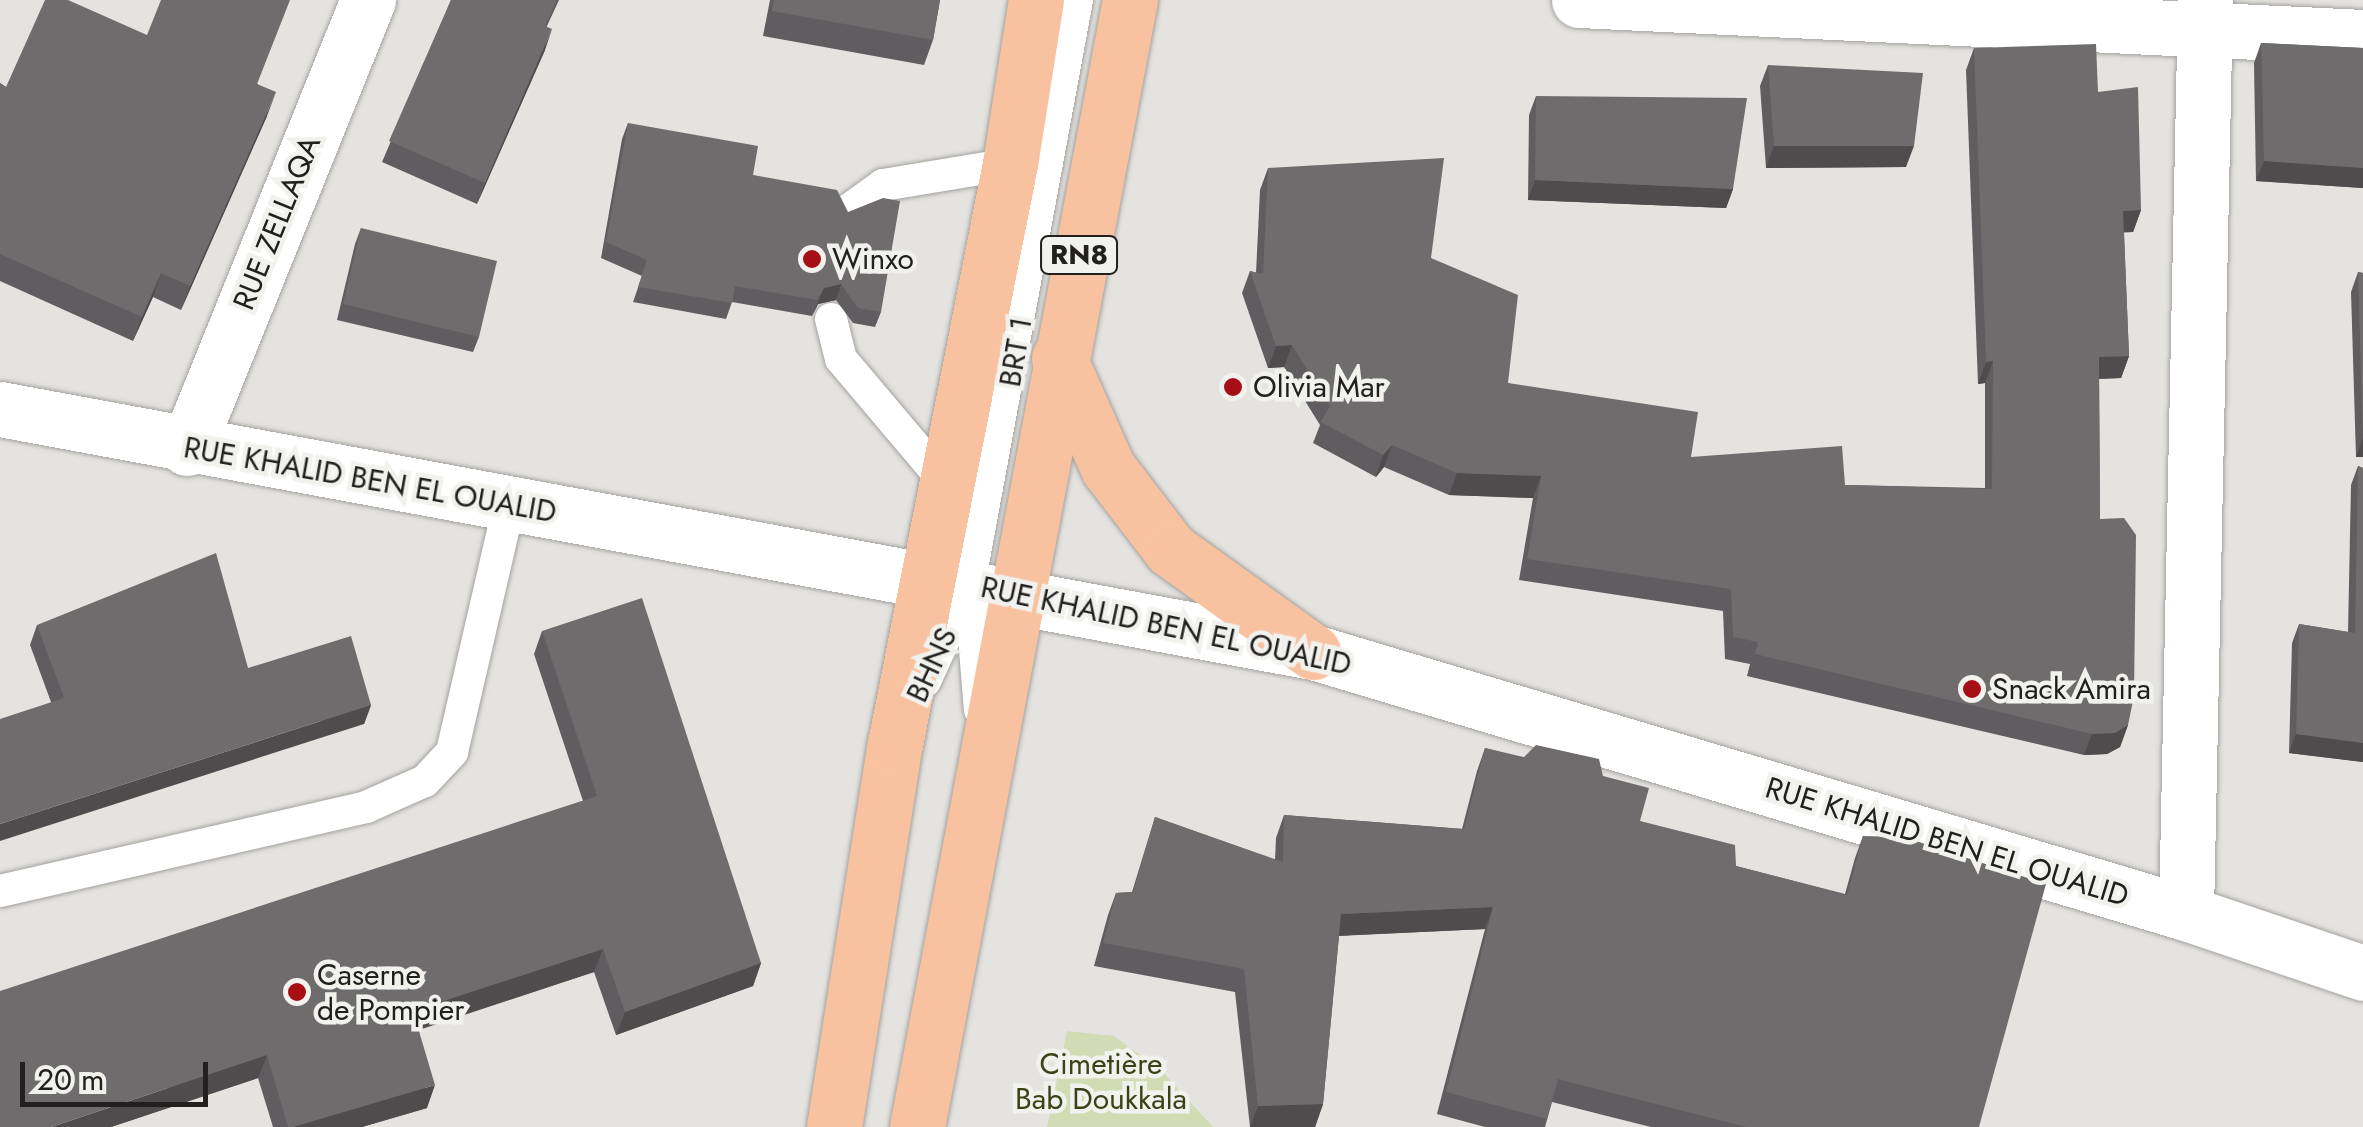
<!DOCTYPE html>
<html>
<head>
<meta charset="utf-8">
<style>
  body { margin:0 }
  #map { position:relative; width:2363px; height:1127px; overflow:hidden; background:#e4e3e0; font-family:Jost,sans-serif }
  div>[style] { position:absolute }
  .green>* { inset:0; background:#d1dcb4 }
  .roads { filter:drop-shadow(0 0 2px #a3a29f) drop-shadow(0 0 2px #a3a29f) }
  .lane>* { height:32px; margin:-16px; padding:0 16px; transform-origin:16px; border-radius:16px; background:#fff }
  .street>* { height:55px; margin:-27.5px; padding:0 27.5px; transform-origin:27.5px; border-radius:27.5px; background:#fff }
  .primary>* { height:55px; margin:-27.5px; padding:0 27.5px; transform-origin:27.5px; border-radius:27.5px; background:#f8c2a0 }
  .wall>* { inset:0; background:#5f5d5f }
  .shaded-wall>* { inset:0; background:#4e4c4d }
  .building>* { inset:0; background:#6f6c6e }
  .dots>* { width:28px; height:28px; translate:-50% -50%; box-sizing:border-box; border:5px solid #f1f1ed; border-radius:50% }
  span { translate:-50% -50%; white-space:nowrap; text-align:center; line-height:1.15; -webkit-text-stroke:9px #f1f1ed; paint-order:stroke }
  .shield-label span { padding:2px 8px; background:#f1f1ed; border:2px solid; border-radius:8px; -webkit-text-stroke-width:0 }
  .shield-label { font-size:28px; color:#21201f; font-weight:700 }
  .street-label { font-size:30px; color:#21201f }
  .poi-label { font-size:30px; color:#21201f }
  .left { translate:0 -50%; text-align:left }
  .park-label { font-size:30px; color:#3a4317 }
  .scale { position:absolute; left:20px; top:1062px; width:188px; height:45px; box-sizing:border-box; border:5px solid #21201f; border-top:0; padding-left:12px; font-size:30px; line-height:35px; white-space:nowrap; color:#21201f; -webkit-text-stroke:8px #f1f1ed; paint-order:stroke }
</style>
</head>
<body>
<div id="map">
  <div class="green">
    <i style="clip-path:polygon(1067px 1031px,1114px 1036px,1162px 1071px,1213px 1127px,1047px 1127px)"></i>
  </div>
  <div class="roads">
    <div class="lane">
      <i style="left:850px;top:209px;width:41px;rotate:-36deg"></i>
      <i style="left:883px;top:185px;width:129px;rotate:-9.4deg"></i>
      <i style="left:831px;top:319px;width:41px;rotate:76deg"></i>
      <i style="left:841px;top:359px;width:160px;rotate:49.8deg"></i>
      <i style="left:970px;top:589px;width:121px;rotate:85.3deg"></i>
      <i style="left:925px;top:681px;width:106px;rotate:-65.4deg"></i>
      <i style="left:969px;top:585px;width:595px;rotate:-79.54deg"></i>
      <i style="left:0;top:891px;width:376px;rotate:-12.9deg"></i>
      <i style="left:366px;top:807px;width:64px;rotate:-23.8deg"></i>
      <i style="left:425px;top:781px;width:40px;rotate:-47deg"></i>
      <i style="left:452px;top:752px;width:253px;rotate:-77deg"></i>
    </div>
    <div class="street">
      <i style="left:1579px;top:0;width:785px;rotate:2.7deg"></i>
      <i style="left:0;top:409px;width:1335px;rotate:10.49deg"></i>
      <i style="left:1313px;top:652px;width:911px;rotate:16.65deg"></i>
      <i style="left:2186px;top:913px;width:187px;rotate:18.7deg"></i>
      <i style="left:187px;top:448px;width:483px;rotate:-68deg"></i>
      <i style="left:2186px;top:913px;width:913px;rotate:-88.81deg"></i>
    </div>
    <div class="primary">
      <i style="left:1059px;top:358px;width:120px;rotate:66deg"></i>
      <i style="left:1108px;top:468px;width:103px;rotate:52.5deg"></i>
      <i style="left:1171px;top:550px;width:175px;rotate:35.7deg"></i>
      <i style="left:834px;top:1127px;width:388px;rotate:-81deg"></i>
      <i style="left:895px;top:744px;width:591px;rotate:-78.79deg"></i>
      <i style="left:1010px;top:164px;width:166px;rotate:-81deg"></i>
      <i style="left:917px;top:1127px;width:1147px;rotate:-79.3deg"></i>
    </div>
  </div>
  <div class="wall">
    <i style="clip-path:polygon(451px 0,559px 0,547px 26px,545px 50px,477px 204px,382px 162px)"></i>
    <i style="clip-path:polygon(770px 0,940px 0,933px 40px,924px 65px,763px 36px)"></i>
    <i style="clip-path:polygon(2261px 43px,2363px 48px,2363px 188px,2256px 181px,2254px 63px)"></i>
    <i style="clip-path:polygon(1974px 48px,2098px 92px,2141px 210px,2133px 232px,2124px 232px,2129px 356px,2121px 378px,2099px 379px,2100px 519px,2128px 725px,2120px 747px,2107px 754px,2084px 755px,1747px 676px,1750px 664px,1725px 659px,1723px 611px,1519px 580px,1533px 498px,1449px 495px,1384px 467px,1376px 477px,1313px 443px,1320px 425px,1284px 367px,1268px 368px,1242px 293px,1250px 271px,1256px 273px,1260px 190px,1268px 168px,1431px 258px,1508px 383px,1691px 457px,1845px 485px,1985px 488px,1985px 383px,1978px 384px,1966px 70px)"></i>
    <i style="clip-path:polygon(1768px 65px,1906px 167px,1766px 168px,1760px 86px)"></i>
    <i style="clip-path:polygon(0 83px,6px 87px,258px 84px,267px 116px,181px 310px,153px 297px,133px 341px,0 281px)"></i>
    <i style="clip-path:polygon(1536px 96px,1733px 189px,1726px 208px,1528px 200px,1529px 115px)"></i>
    <i style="clip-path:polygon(628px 123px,753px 175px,881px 312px,875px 327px,853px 323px,836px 300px,818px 304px,812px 316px,732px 302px,726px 319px,633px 302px,642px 276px,601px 258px,622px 139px)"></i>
    <i style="clip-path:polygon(361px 228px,479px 337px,473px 352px,337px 320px,355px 244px)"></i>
    <i style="clip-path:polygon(2358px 272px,2363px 273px,2363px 457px,2356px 457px,2351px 292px)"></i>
    <i style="clip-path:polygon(2358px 466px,2363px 468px,2363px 762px,2289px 753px,2292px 643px,2299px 624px,2348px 632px,2351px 485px)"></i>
    <i style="clip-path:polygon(37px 625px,248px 668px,371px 705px,364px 724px,51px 702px,30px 645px)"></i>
    <i style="clip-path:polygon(542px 631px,761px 963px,753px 986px,616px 1035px,594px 972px,419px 1030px,427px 1108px,362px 1127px,273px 1127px,258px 1078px,111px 1127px,583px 801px,534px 654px)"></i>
    <i style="clip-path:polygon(1485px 748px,1603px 776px,1640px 821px,1736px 866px,1845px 894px,1855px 858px,1863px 836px,1979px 1127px,1651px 1127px,1552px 1102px,1545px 1127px,1485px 1127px,1437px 1114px,1485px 929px,1339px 936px,1323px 1104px,1315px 1127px,1250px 1127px,1235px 992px,1094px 966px,1108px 915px,1116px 893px,1132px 892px,1155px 817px,1275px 860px,1276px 838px,1284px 815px,1462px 829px,1477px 771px)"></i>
  </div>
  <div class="shaded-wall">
    <i style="clip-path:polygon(552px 29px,545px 50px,477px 204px,485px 183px)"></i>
    <i style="clip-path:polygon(276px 92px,267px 116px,181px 310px,190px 286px)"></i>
    <i style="clip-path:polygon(1774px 146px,1914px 146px,1906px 167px,1766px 168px)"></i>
    <i style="clip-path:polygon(2264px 161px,2363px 168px,2363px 188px,2256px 181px)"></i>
    <i style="clip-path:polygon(1535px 180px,1733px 189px,1726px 208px,1528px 200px)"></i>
    <i style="clip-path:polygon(2141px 210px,2133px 232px,2115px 233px,2123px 211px)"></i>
    <i style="clip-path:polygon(161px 273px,153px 297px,133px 341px,142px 317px)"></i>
    <i style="clip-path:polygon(841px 284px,836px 300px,818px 304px,812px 316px,824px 288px)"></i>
    <i style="clip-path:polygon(1292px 345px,1284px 367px,1268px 368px,1276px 346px)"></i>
    <i style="clip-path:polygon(2129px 356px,2121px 378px,2091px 379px,2099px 357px)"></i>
    <i style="clip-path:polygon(1993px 361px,1985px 383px,1978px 384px,1986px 362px)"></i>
    <i style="clip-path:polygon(2363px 437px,2363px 457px,2356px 457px)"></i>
    <i style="clip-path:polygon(1392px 445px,1384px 467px,1376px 477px,1383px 455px)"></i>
    <i style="clip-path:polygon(1457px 473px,1541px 476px,1533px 498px,1449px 495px)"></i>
    <i style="clip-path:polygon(371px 705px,364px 724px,0 841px,0 824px)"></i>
    <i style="clip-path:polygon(2128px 725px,2120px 747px,2107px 754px,2084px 755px,2092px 734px)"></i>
    <i style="clip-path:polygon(2296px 734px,2363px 743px,2363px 762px,2289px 753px)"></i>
    <i style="clip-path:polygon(1493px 907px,1485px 929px,1333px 936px,1341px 914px)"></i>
    <i style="clip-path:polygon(603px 949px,594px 972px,405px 1034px,413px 1011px)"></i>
    <i style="clip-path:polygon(761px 963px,753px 986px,616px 1035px,625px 1012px)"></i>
    <i style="clip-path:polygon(267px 1055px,258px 1078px,111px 1127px,51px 1127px)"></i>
    <i style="clip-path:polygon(435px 1085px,427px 1108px,362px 1127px,293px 1127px)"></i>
    <i style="clip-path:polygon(1323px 1104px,1315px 1127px,1250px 1127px,1258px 1106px)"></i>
  </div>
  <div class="building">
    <i style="clip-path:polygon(45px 0,68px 0,147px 35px,161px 0,290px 0,257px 84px,276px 92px,190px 286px,161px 273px,142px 317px,0 254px,0 83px,6px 87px)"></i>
    <i style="clip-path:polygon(451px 0,557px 0,545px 26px,552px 29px,485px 183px,389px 141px)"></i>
    <i style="clip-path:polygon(774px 0,940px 0,933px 40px,772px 11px)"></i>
    <i style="clip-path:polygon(2261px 43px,2363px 48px,2363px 168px,2264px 161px)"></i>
    <i style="clip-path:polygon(2096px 44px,2098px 92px,2138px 87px,2141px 210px,2123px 211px,2129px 356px,2099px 357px,2100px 519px,2124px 518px,2136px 535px,2134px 696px,2128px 725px,2115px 733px,2092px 734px,1755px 654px,1758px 642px,1733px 637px,1731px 589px,1527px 559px,1541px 476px,1457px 473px,1392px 445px,1383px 455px,1321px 422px,1330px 406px,1292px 345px,1276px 346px,1250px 271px,1263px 274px,1268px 168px,1444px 158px,1431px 258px,1518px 295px,1508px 383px,1698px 412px,1691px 457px,1842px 446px,1845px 485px,1992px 489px,1993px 361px,1986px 362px,1974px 48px)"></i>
    <i style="clip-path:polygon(1768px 65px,1923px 73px,1914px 146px,1774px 146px)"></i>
    <i style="clip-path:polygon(1536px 96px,1747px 98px,1733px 189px,1535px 180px)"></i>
    <i style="clip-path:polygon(628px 123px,758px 146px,753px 175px,837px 190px,848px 212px,883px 198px,900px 201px,881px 312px,858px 308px,841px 284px,824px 288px,817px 300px,735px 286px,732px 303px,638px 287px,647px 260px,606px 242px)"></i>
    <i style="clip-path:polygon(361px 228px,497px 261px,479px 337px,343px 304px)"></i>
    <i style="clip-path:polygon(2358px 272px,2363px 273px,2363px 437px)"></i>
    <i style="clip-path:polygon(2358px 466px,2363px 468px,2363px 743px,2296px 734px,2299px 624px,2355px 633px)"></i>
    <i style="clip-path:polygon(216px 553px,248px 668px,351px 636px,371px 705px,0 824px,0 719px,64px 698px,37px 625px)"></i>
    <i style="clip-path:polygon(642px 598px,761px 963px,625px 1012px,603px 949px,413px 1011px,435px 1085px,293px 1127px,288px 1127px,267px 1055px,51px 1127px,0 1127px,0 991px,597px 796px,542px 631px)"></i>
    <i style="clip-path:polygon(1536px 745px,1599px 759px,1603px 776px,1649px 788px,1640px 821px,1735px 845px,1736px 866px,1847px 895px,1863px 836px,1904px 837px,2046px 884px,1979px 1127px,1746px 1127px,1558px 1079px,1547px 1119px,1446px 1092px,1493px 907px,1341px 914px,1323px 1104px,1258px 1106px,1244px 969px,1103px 943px,1116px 893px,1133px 892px,1155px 817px,1283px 862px,1284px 815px,1464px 829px,1485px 748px,1523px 758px)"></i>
  </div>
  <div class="dots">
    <i style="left:812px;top:259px;background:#a50f15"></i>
    <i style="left:1233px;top:387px;background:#a50f15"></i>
    <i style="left:1972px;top:689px;background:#a50f15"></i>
    <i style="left:297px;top:992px;background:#a50f15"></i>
  </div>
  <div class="shield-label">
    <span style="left:1079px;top:255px">RN8</span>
  </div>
  <div class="street-label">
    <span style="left:277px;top:223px;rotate:-68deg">RUE ZELLAQA</span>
    <span style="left:1016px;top:352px;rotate:-80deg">BRT 1</span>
    <span style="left:370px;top:480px;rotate:10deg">RUE KHALID BEN EL OUALID</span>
    <span style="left:1166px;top:626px;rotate:12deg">RUE KHALID BEN EL OUALID</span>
    <span style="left:932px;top:665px;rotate:-65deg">BHNS</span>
    <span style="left:1947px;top:842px;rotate:17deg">RUE KHALID BEN EL OUALID</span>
  </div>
  <div class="poi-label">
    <span class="left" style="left:832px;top:259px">Winxo</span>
    <span class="left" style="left:1253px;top:387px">Olivia Mar</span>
    <span class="left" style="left:1992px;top:689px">Snack Amira</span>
    <span class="left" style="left:317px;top:992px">Caserne<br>de Pompier</span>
  </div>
  <div class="park-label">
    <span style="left:1101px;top:1081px">Cimetière<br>Bab Doukkala</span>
  </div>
  <div class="scale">20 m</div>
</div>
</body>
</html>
